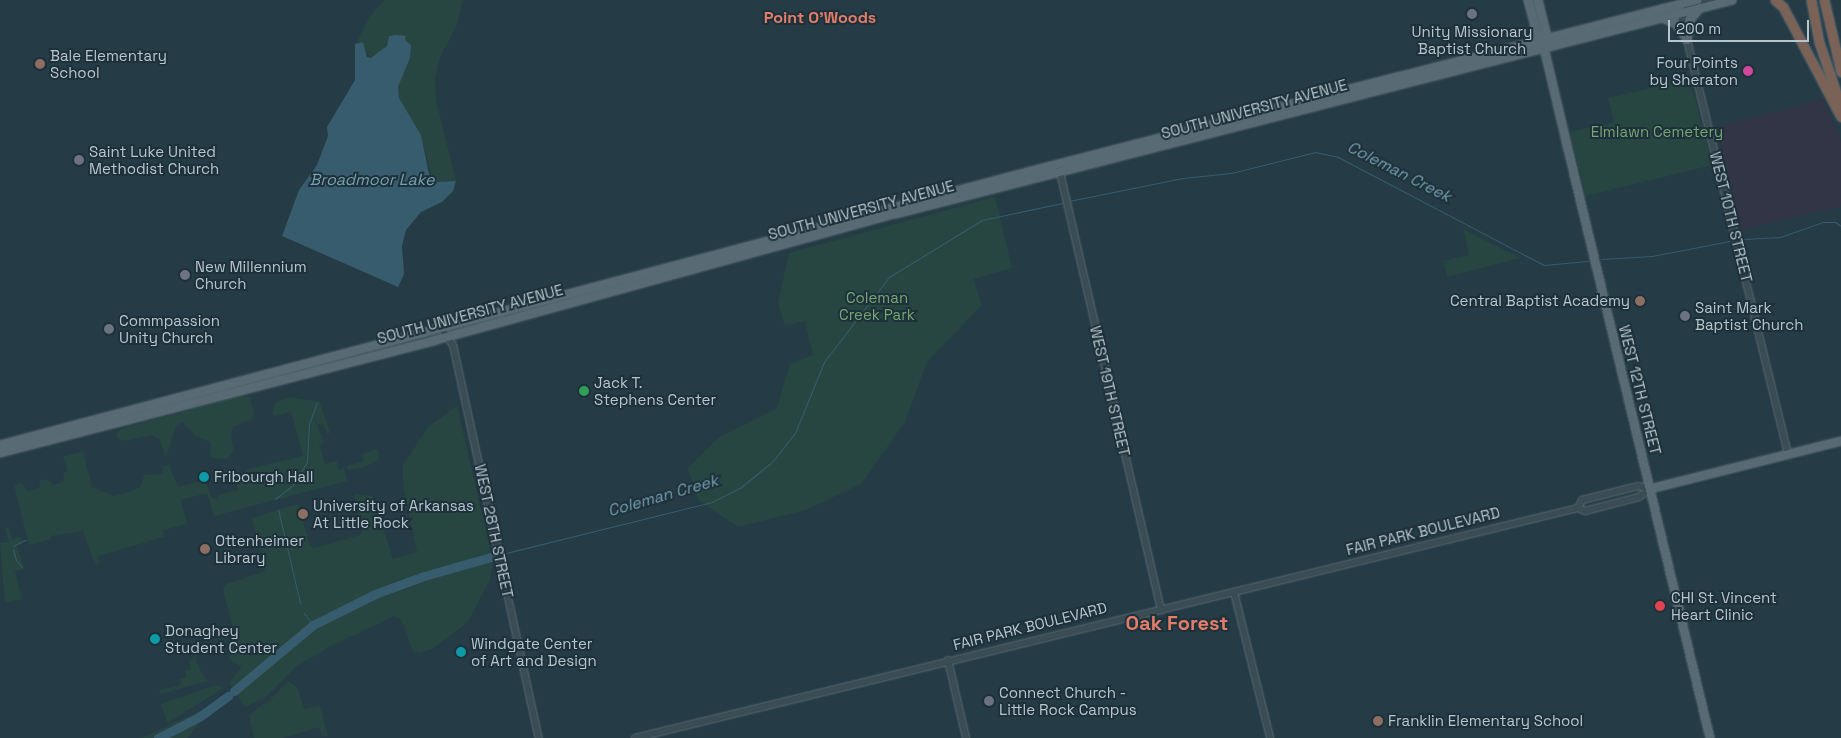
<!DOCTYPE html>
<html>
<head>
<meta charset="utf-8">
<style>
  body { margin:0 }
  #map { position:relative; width:1841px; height:738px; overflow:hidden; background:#253b45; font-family:"Space Grotesk",sans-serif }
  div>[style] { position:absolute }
  .medical>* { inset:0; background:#323545 }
  .green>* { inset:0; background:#274641 }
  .water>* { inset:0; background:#375c6d }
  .stream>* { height:1px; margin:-0.5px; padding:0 0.5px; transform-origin:0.5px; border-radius:0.5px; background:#375c6d }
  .river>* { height:9px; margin:-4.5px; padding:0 4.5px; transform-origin:4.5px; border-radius:4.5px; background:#375c6d }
  .roads { filter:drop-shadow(0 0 1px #586972) drop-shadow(0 0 1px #586972) }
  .minor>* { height:6px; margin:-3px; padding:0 3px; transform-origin:3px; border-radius:3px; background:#3a4c54 }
  .major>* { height:8px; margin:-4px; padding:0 4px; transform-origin:4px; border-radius:4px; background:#586b74 }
  .highway>* { height:9px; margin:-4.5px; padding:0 4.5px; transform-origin:4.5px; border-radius:4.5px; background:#7b6256 }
  .dots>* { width:14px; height:14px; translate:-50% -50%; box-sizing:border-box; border:2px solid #1e313a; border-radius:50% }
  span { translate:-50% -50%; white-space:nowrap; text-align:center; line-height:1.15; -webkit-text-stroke:4px #1e313a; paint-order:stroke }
  .poi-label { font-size:15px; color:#b7c6ce }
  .left { translate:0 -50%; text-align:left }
  .right { translate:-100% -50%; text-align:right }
  .street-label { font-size:15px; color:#b7c6ce }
  .park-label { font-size:15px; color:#75a673 }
  .neighbourhood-label { font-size:16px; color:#e17d69; font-weight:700 }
  .water-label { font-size:16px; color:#75a0b3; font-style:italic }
  .district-label { font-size:20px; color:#e17d69; font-weight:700 }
  .scale { position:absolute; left:1668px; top:20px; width:141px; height:22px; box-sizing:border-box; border:2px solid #b7c6ce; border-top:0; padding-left:6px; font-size:15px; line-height:18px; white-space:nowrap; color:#b7c6ce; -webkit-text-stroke:4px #1e313a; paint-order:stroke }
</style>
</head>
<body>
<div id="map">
  <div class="medical">
    <i style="clip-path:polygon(1824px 99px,1841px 142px,1841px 206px,1742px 230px,1716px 127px)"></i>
  </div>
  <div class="green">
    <i style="clip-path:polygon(384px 0,463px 0,456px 27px,440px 57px,435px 78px,436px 100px,456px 181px,437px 182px,432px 179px,421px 135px,399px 98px,398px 87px,410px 58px,401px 38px,371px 59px,359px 41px,355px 44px,371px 15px)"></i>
    <i style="clip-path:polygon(1690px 79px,1712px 165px,1586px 196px,1570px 132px,1614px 122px,1608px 98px)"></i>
    <i style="clip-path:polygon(995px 197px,1012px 268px,973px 279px,982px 305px,927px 362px,905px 422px,861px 484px,806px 510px,738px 527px,698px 500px,688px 468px,718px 438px,777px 408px,790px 364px,813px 355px,805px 321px,785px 326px,778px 303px,789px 253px)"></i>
    <i style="clip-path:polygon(1463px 229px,1520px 258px,1447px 277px,1443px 261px,1469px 255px)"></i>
    <i style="clip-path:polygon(241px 396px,250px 397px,254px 414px,252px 419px,233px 427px,231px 437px,234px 451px,227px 459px,211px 458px,210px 442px,196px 436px,182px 422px,176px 426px,166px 457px,159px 439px,152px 435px,123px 441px,118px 439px,116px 434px,121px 429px)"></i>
    <i style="clip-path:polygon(289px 397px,320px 402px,330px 433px,327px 434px,323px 424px,317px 424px,324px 443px,319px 444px,325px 464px,337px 461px,339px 470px,344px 468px,347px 481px,214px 516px,207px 493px,181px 500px,187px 524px,163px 530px,164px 537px,98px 556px,100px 563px,95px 564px,83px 531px,51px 536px,51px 539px,29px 545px,14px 485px,22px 483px,27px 491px,40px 488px,39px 481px,47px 479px,53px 485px,63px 482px,64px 472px,68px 471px,63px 456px,83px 452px,92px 487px,114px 496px,133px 491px,141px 486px,144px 475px,163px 474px,163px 466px,169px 465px,178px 487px,205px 480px,211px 497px,219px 501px,218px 495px,238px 490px,236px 481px,248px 469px,303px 456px,291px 412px,275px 416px,273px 414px,274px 403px)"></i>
    <i style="clip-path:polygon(457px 406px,493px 562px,490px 579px,468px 622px,432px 649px,419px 653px,413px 651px,401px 619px,394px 616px,327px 648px,297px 666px,266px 697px,245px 707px,229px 683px,242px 666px,233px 663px,229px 657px,232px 644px,236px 642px,223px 589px,226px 584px,265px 571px,252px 518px,298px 504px,310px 546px,314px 548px,360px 535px,363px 529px,354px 494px,373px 496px,393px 559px,417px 552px,403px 484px,403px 465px,428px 427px)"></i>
    <i style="clip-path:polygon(378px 449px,379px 459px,365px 467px,348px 470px,347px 466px,364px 461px,362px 454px)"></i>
    <i style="clip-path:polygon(9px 527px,12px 539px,21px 537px,23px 544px,17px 545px,24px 569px,15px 571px,22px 599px,5px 603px,0 543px,9px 542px,5px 528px)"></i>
    <i style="clip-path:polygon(194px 654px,202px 674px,208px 681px,160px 694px,159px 690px,181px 685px,180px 679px,186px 677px,185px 671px,191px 669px,189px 661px,193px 660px)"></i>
    <i style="clip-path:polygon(288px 681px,298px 689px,304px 709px,320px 706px,328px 736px,322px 737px,319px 727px,283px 738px,254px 738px,249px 715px,271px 699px)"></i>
    <i style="clip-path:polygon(216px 685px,224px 688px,167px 723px,161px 704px)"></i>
    <i style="clip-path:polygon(201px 710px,204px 717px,188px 738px,142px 738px)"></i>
  </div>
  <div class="water">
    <i style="clip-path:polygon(396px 35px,406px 36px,405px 40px,411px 45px,410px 58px,398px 87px,399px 98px,421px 135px,429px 174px,437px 182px,456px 181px,453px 191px,442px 202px,421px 212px,406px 230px,402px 246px,404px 274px,398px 287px,282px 236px,299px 190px,317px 165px,328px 136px,327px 127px,355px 80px,355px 44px,363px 42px,367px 57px,371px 58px,387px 46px,389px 36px)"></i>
  </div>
  <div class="stream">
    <i style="left:1069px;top:201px;width:116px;rotate:-11.4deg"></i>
    <i style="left:1183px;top:178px;width:48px;rotate:-5.9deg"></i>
    <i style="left:1231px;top:173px;width:87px;rotate:-14deg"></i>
    <i style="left:1315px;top:152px;width:24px;rotate:12deg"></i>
    <i style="left:1338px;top:157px;width:233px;rotate:27.7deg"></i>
    <i style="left:1544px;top:265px;width:44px;rotate:-5.2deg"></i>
    <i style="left:1743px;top:239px;width:37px;rotate:-3deg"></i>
    <i style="left:1780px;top:237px;width:46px;rotate:-19.2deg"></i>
    <i style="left:1823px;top:222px;width:12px"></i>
    <i style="left:1835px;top:222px;width:7px;rotate:34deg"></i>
    <i style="left:1601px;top:259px;width:51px;rotate:-3.4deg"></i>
    <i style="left:1652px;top:256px;width:79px;rotate:-10.9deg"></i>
    <i style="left:275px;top:499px;width:23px;rotate:-38deg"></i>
    <i style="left:293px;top:485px;width:27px;rotate:-59deg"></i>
    <i style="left:307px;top:462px;width:38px;rotate:-87deg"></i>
    <i style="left:309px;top:424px;width:23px;rotate:-70deg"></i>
    <i style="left:278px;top:509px;width:97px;rotate:76.8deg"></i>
    <i style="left:22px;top:541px;width:4px;rotate:-14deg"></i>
    <i style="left:13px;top:546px;width:9px;rotate:-27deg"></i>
    <i style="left:13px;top:549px;width:11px;rotate:75deg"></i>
    <i style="left:16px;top:560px;width:9px;rotate:49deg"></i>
    <i style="left:502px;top:554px;width:216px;rotate:-13.9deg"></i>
    <i style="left:712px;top:502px;width:31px;rotate:-27deg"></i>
    <i style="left:740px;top:488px;width:43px;rotate:-39.3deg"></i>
    <i style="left:773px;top:461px;width:36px;rotate:-52deg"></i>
    <i style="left:795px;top:433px;width:77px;rotate:-67.8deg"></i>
    <i style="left:824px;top:362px;width:107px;rotate:-52.6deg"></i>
    <i style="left:889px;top:277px;width:109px;rotate:-31.5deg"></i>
    <i style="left:982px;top:220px;width:82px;rotate:-12deg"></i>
    <i style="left:304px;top:613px;width:15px;rotate:53deg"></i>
  </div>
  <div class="river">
    <i style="left:234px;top:691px;width:103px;rotate:-39.9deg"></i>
    <i style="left:313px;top:625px;width:69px;rotate:-26.6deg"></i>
    <i style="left:375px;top:594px;width:52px;rotate:-20.2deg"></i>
    <i style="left:424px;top:576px;width:70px;rotate:-15.8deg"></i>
    <i style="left:158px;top:738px;width:46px;rotate:-27.1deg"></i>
    <i style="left:199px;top:717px;width:36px;rotate:-36deg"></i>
  </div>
  <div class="roads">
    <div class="minor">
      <i style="left:1713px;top:0;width:27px;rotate:165deg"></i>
      <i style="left:1687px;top:7px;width:13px;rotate:113deg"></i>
      <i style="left:1682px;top:19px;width:449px;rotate:76.3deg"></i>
      <i style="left:1059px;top:168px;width:454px;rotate:77deg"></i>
      <i style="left:441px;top:328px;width:21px;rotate:55deg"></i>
      <i style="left:453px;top:345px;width:402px;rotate:77.7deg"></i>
      <i style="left:1578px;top:508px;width:9px;rotate:-63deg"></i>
      <i style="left:1582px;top:500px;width:58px;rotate:-14deg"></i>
      <i style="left:1638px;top:486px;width:12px;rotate:14deg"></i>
      <i style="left:1234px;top:592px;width:150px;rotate:76.1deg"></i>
      <i style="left:948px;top:660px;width:80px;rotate:77deg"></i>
      <i style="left:635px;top:738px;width:971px;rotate:-13.71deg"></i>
      <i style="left:1578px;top:508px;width:8px;rotate:23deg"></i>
      <i style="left:1585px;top:511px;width:56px;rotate:-14.5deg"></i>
      <i style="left:1639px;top:497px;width:14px;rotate:-36deg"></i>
    </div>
    <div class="major">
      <i style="left:1528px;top:0;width:42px;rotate:75deg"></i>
      <i style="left:1538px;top:0;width:38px;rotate:76deg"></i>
      <i style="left:1547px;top:37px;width:15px;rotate:98deg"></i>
      <i style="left:1545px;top:52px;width:96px;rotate:76.7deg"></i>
      <i style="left:1567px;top:145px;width:610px;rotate:76.44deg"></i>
      <i style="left:1663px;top:18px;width:14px;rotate:25deg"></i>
      <i style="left:1676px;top:24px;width:19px;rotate:54deg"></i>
      <i style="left:1687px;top:40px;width:20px;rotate:-81deg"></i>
      <i style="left:1690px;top:20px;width:16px;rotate:-50deg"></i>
      <i style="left:0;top:445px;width:1067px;rotate:-14.88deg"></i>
      <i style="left:1031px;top:171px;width:688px;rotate:-14.4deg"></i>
      <i style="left:0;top:453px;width:450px;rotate:-14.5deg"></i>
      <i style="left:436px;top:340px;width:476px;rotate:-15.4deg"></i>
      <i style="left:895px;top:214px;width:864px;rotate:-14.34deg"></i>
      <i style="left:1650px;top:489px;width:197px;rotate:-14.1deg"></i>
    </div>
    <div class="highway">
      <i style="left:1775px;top:0;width:11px;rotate:41deg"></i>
      <i style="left:1783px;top:7px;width:124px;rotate:62.2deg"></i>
      <i style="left:1811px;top:0;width:43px;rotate:79.2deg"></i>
      <i style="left:1819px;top:42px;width:69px;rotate:71.3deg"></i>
      <i style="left:1824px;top:0;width:74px;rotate:76.7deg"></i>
    </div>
  </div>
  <div class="dots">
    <i style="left:1472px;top:14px;background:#6b7280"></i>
    <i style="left:40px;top:64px;background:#8d6e63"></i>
    <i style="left:1748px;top:71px;background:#d1479c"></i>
    <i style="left:79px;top:160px;background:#6b7280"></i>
    <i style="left:185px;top:275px;background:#6b7280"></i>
    <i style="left:1640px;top:301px;background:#8d6e63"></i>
    <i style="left:1685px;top:316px;background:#6b7280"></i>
    <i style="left:109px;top:329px;background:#6b7280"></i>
    <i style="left:584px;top:391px;background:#2e9e5b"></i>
    <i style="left:204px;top:477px;background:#0f9aa8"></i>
    <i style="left:303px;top:514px;background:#8d6e63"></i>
    <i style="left:205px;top:549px;background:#8d6e63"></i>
    <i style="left:1660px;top:606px;background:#e0444e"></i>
    <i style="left:155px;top:639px;background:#0f9aa8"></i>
    <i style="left:461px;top:652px;background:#0f9aa8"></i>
    <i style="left:989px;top:701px;background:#6b7280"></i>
    <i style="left:1378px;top:721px;background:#8d6e63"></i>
  </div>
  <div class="poi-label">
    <span style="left:1472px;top:40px">Unity Missionary<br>Baptist Church</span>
    <span class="left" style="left:50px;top:64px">Bale Elementary<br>School</span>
    <span class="right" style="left:1738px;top:71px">Four Points<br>by Sheraton</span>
    <span class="left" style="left:89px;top:160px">Saint Luke United<br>Methodist Church</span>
    <span class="left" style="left:195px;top:275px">New Millennium<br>Church</span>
    <span class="right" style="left:1630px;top:301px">Central Baptist Academy</span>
    <span class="left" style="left:1695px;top:316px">Saint Mark<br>Baptist Church</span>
    <span class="left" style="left:119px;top:329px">Commpassion<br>Unity Church</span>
    <span class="left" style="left:594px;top:391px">Jack T.<br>Stephens Center</span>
    <span class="left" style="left:214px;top:477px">Fribourgh Hall</span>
    <span class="left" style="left:313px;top:514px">University of Arkansas<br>At Little Rock</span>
    <span class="left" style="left:215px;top:549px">Ottenheimer<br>Library</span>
    <span class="left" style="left:1671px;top:606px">CHI St. Vincent<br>Heart Clinic</span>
    <span class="left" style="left:165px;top:639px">Donaghey<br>Student Center</span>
    <span class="left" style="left:471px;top:652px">Windgate Center<br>of Art and Design</span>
    <span class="left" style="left:999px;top:701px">Connect Church -<br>Little Rock Campus</span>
    <span class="left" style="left:1388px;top:721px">Franklin Elementary School</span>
  </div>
  <div class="street-label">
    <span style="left:1254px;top:109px;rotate:-15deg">SOUTH UNIVERSITY AVENUE</span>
    <span style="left:861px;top:210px;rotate:-15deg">SOUTH UNIVERSITY AVENUE</span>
    <span style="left:1731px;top:217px;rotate:76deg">WEST 10TH STREET</span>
    <span style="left:470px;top:314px;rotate:-15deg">SOUTH UNIVERSITY AVENUE</span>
    <span style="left:1640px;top:390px;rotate:76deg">WEST 12TH STREET</span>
    <span style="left:1110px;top:391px;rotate:77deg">WEST 19TH STREET</span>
    <span style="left:494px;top:531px;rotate:78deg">WEST 28TH STREET</span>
    <span style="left:1423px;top:531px;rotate:-14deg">FAIR PARK BOULEVARD</span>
    <span style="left:1030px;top:626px;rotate:-14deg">FAIR PARK BOULEVARD</span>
  </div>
  <div class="park-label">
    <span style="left:1657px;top:132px">Elmlawn Cemetery</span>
    <span style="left:877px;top:306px">Coleman<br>Creek Park</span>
  </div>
  <div class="neighbourhood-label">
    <span style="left:820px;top:18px">Point O'Woods</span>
  </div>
  <div class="water-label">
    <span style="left:1399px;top:172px;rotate:27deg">Coleman Creek</span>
    <span style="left:372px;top:180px">Broadmoor Lake</span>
    <span style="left:663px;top:496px;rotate:-16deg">Coleman Creek</span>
  </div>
  <div class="district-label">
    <span style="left:1177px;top:623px">Oak Forest</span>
  </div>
  <div class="scale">200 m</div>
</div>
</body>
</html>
